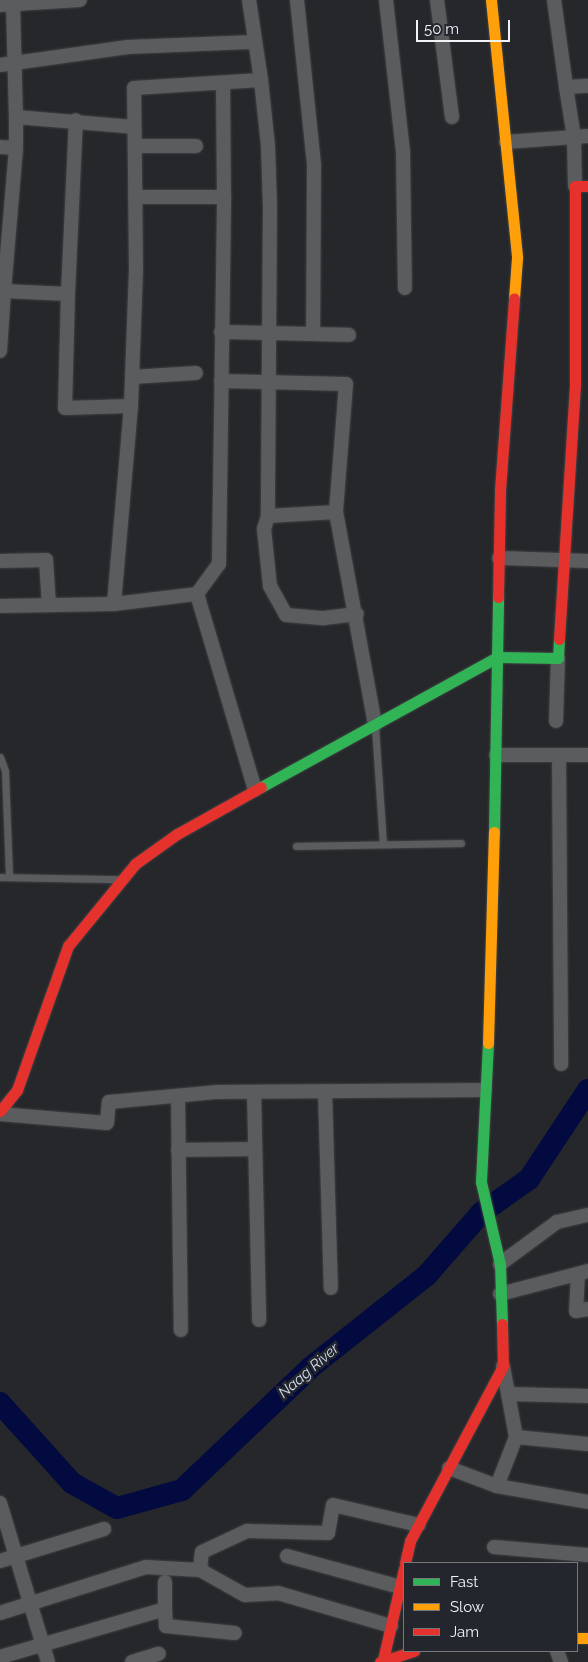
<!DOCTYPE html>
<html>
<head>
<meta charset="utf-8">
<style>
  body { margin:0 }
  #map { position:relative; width:588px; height:1662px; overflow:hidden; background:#25272a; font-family:Raleway,sans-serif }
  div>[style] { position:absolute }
  .river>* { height:22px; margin:-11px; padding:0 11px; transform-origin:11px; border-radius:11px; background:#030a40 }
  .roads { filter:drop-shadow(0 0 1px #404144) drop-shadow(0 0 1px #404144) }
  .lane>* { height:7px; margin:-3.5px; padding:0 3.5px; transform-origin:3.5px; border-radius:3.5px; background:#5b5c5e }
  .street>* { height:14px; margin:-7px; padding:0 7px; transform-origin:7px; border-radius:7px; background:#5b5c5e }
  .fast>* { height:11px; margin:-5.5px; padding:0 5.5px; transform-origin:5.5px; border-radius:5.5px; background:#30b455 }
  .slow>* { height:11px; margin:-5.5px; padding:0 5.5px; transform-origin:5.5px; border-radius:5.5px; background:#ff9f0a }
  .jam>* { height:11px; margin:-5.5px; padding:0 5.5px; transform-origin:5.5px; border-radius:5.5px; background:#e5322d }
  span { translate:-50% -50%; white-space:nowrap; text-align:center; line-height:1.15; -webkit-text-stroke:5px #23262c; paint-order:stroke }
  .water-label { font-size:15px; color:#d4def0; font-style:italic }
  .legend { position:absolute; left:403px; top:1562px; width:175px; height:90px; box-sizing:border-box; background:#23262c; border:1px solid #75787d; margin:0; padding:6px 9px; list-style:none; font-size:15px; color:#f0f3f7 }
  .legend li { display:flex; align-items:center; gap:10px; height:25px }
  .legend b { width:25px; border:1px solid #75787d }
  .scale { position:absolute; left:416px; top:20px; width:94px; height:22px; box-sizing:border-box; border:2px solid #f0f3f7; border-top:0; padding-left:6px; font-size:15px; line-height:18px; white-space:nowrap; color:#f0f3f7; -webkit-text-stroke:4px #23262c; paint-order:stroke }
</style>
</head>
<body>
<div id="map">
  <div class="river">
    <i style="left:0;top:1403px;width:108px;rotate:48deg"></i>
    <i style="left:72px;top:1483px;width:51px;rotate:29.1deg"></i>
    <i style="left:117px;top:1508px;width:67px;rotate:-15.5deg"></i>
    <i style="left:182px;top:1490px;width:178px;rotate:-43.6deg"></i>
    <i style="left:311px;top:1367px;width:148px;rotate:-38.4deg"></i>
    <i style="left:427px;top:1275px;width:82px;rotate:-48.9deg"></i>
    <i style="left:481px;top:1213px;width:59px;rotate:-35.3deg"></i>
    <i style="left:529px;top:1179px;width:107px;rotate:-56.5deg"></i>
  </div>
  <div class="roads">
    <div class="lane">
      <i style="left:375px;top:727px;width:117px;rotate:86.1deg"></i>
      <i style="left:0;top:757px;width:15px;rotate:70deg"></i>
      <i style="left:5px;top:771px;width:106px;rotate:87.8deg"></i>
      <i style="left:296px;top:846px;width:165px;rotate:-1deg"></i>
      <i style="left:0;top:877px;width:119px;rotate:1deg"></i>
    </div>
    <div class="street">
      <i style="left:297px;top:0;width:166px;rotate:84.1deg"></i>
      <i style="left:314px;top:165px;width:169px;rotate:90.3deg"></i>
      <i style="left:386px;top:0;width:152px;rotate:83.6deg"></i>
      <i style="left:403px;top:151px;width:137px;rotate:89.2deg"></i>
      <i style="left:437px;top:0;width:118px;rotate:82.7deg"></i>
      <i style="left:554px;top:0;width:88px;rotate:82.1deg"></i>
      <i style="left:13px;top:4px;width:113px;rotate:88.5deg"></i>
      <i style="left:0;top:5px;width:80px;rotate:-3.6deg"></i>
      <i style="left:0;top:65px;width:129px;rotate:-8deg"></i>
      <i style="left:128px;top:47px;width:127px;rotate:-2.3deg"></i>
      <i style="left:261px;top:80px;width:66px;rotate:83.9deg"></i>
      <i style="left:268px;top:146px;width:59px;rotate:88.1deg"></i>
      <i style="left:270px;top:205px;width:311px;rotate:90.4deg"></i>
      <i style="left:268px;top:516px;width:14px;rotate:107deg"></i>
      <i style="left:264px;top:529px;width:57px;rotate:84deg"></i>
      <i style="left:270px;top:586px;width:33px;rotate:61deg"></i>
      <i style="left:286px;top:615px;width:38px;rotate:5deg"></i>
      <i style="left:324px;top:618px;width:33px;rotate:-7deg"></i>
      <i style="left:506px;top:142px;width:82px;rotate:-4.2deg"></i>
      <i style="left:135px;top:146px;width:61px"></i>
      <i style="left:0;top:147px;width:16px;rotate:4deg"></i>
      <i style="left:16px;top:148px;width:31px;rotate:-90deg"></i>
      <i style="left:16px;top:117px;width:118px;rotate:4.8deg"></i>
      <i style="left:575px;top:186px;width:49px;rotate:-91.2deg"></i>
      <i style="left:574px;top:137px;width:51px;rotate:-99.1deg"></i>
      <i style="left:566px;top:87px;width:22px;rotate:-3deg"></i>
      <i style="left:135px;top:197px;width:89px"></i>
      <i style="left:224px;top:197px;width:113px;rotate:-90.5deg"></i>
      <i style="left:0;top:290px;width:4px;rotate:14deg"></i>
      <i style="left:4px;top:291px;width:144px;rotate:-85.2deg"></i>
      <i style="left:68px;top:294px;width:174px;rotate:-87.4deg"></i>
      <i style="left:221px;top:332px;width:128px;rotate:1.3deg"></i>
      <i style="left:0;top:351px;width:60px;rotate:-86.2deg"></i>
      <i style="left:4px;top:291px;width:64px;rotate:2.7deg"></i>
      <i style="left:68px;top:294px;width:114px;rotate:91.5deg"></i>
      <i style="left:65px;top:408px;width:66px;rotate:-1.7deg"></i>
      <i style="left:132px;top:377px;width:64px;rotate:-3.6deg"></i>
      <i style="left:221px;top:381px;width:125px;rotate:1.4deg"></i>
      <i style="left:346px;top:384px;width:128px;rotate:94.5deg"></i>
      <i style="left:336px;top:512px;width:68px;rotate:176.6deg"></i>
      <i style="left:336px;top:512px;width:216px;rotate:79.6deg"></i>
      <i style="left:499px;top:558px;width:89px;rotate:1.9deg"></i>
      <i style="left:0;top:561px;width:46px;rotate:-1.2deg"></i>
      <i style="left:46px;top:560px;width:45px;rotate:86.2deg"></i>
      <i style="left:197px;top:594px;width:204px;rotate:73.5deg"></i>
      <i style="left:114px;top:604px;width:84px;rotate:-6.9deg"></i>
      <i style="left:197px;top:594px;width:37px;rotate:-54deg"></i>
      <i style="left:219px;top:564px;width:367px;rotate:-89.2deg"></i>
      <i style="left:0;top:606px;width:114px;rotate:-1deg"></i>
      <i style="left:114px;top:604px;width:199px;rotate:-85.1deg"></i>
      <i style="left:131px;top:406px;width:136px;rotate:-87.9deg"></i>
      <i style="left:136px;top:270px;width:182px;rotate:-90.6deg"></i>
      <i style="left:134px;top:88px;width:127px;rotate:-3.6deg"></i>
      <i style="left:261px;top:80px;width:81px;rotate:-98.5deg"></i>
      <i style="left:556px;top:721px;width:63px;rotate:-88.2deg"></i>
      <i style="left:496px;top:755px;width:92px"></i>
      <i style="left:559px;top:755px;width:309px;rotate:89.6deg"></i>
      <i style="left:325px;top:1091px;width:197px;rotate:88.3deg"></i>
      <i style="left:254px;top:1092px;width:228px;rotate:88.7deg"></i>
      <i style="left:178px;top:1096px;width:234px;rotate:89.3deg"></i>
      <i style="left:0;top:1114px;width:107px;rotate:4.8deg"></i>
      <i style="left:107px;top:1123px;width:21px;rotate:-85deg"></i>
      <i style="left:109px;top:1102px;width:107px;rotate:-5.3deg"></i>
      <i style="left:216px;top:1092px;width:269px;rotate:-0.4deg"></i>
      <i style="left:178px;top:1150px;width:77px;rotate:-0.7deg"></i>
      <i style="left:500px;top:1264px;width:71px;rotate:-36.4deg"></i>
      <i style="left:557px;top:1222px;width:32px;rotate:-13deg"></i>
      <i style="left:578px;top:1274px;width:37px;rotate:93deg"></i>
      <i style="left:576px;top:1311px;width:12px;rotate:-9deg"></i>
      <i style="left:500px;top:1294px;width:91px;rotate:-14.6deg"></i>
      <i style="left:508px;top:1394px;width:80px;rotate:1.4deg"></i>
      <i style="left:516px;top:1437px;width:72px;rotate:5.6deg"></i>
      <i style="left:449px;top:1468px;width:51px;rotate:20.6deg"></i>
      <i style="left:497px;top:1486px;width:92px;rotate:10deg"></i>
      <i style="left:497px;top:1486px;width:53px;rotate:-68.8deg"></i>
      <i style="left:516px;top:1437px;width:72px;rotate:-100.4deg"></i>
      <i style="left:0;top:1503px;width:166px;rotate:73.2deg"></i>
      <i style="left:494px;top:1547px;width:94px;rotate:4.9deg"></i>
      <i style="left:287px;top:1556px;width:117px;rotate:15.3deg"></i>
      <i style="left:0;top:1561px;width:109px;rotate:-17.1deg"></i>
      <i style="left:200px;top:1570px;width:18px;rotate:-84deg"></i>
      <i style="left:202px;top:1552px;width:50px;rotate:-25deg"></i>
      <i style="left:247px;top:1531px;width:81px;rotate:1.4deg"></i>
      <i style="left:328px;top:1533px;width:28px;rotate:-80deg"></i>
      <i style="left:333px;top:1505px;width:88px;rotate:13.1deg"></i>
      <i style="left:165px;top:1582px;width:27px;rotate:90deg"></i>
      <i style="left:0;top:1613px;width:153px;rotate:-17.5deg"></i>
      <i style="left:146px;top:1567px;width:54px;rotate:3.2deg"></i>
      <i style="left:200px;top:1570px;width:51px;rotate:29.1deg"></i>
      <i style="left:245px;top:1595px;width:33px;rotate:-3deg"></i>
      <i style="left:278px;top:1593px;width:118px;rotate:16.3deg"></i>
      <i style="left:557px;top:1651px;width:12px;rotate:70deg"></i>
      <i style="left:0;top:1657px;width:172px;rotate:-16.2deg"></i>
      <i style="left:165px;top:1609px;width:17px;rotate:87deg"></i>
      <i style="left:166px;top:1626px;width:69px;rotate:5.8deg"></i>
      <i style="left:132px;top:1662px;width:28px;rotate:-17deg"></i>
    </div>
    <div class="fast">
      <i style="left:261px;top:787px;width:269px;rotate:-28.8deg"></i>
      <i style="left:497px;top:657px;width:61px;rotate:0.9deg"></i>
      <i style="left:558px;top:658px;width:19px;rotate:-87deg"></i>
      <i style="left:494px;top:832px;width:235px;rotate:-89deg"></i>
      <i style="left:488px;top:1043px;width:139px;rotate:92.9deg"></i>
      <i style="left:481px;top:1182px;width:84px;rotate:77deg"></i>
      <i style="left:500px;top:1264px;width:60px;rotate:88.1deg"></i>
    </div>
    <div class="slow">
      <i style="left:491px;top:0;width:259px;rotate:84.2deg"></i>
      <i style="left:517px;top:258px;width:41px;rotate:94.2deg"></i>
      <i style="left:488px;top:1043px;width:211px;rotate:-88.4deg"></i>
      <i style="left:577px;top:1638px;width:11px"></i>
    </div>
    <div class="jam">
      <i style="left:498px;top:597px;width:107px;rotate:-88.9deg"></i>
      <i style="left:500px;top:490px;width:192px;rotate:-85.8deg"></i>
      <i style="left:559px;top:639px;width:255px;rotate:-86.4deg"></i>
      <i style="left:575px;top:385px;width:199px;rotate:-90deg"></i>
      <i style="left:575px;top:186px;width:13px"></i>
      <i style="left:0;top:1111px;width:27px;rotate:-51deg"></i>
      <i style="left:17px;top:1090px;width:153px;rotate:-70.5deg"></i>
      <i style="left:68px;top:946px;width:106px;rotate:-50.7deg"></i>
      <i style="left:135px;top:864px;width:52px;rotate:-35.5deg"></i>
      <i style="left:177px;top:834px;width:96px;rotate:-29.2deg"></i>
      <i style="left:405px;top:1563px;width:23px;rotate:-77deg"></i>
      <i style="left:410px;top:1541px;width:198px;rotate:-62deg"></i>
      <i style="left:503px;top:1366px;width:42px;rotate:-91.4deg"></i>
      <i style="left:383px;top:1660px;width:94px;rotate:-77.1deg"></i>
      <i style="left:380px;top:1662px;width:36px;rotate:-18deg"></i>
    </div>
  </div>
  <div class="water-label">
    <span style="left:309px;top:1371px;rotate:-41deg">Naag River</span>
  </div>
  <ul class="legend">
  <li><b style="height:6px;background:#30b455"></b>Fast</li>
  <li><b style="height:6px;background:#ff9f0a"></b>Slow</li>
  <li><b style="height:6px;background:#e5322d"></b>Jam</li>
  </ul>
  <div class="scale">50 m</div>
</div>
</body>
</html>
